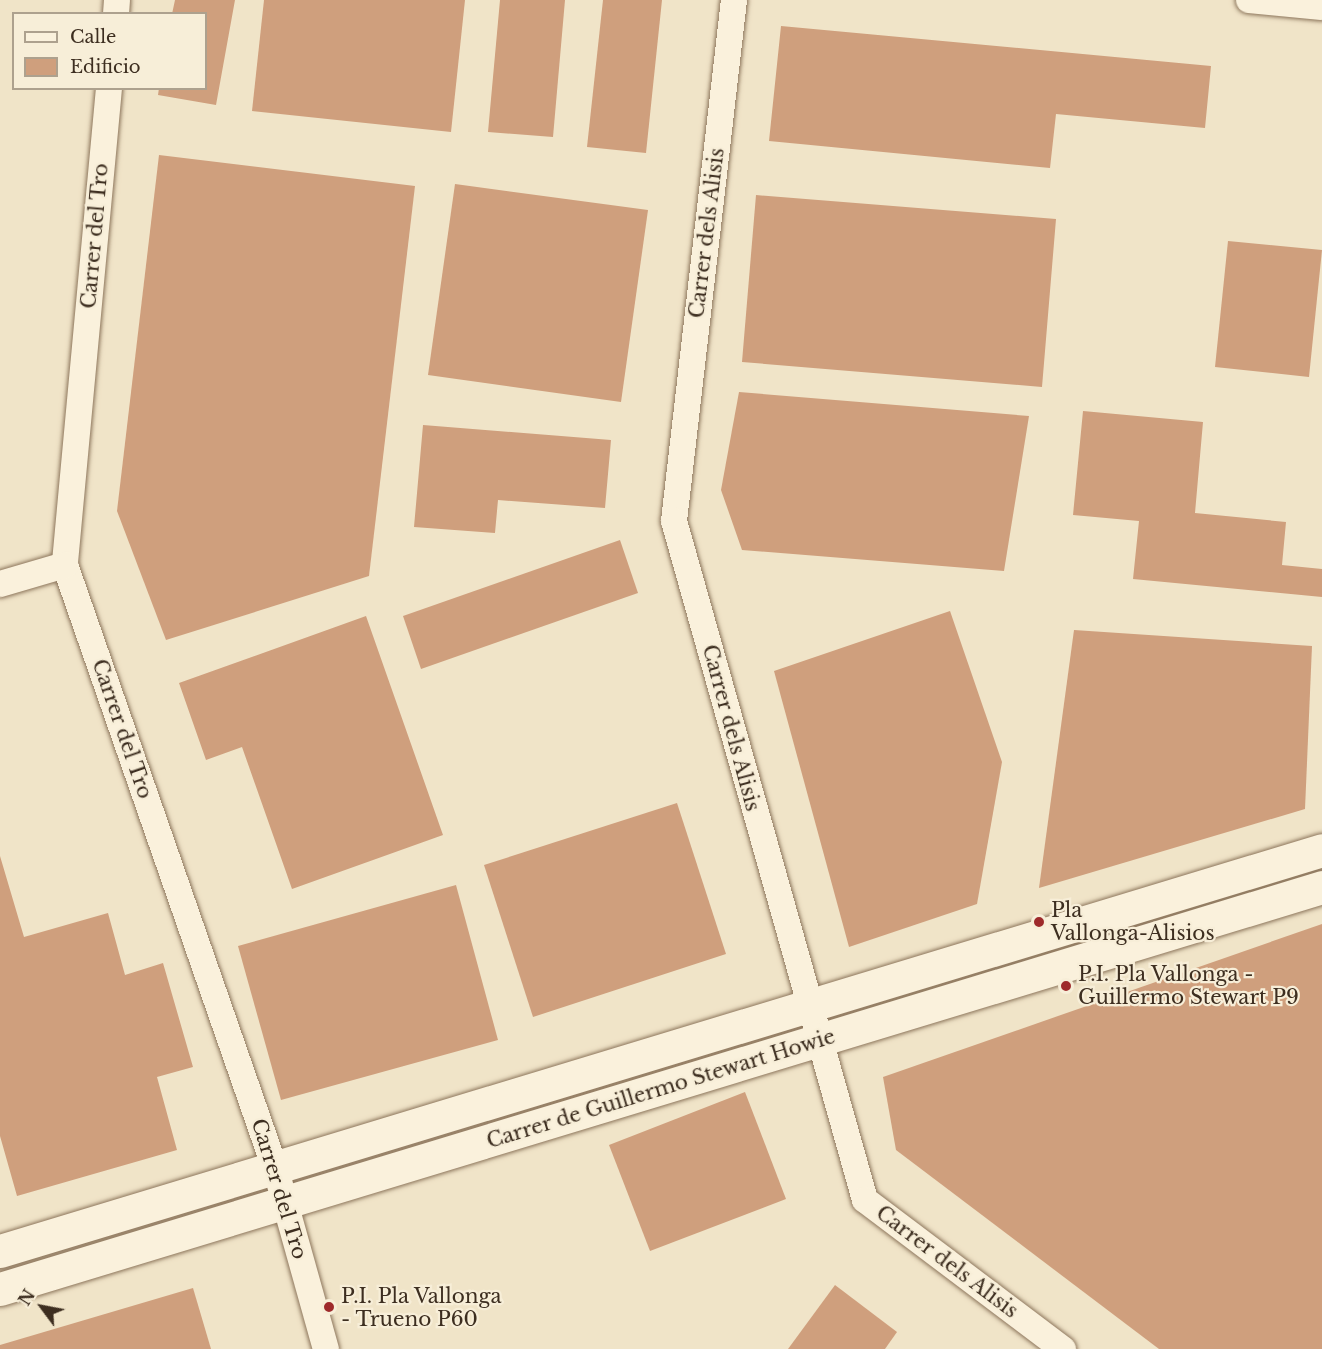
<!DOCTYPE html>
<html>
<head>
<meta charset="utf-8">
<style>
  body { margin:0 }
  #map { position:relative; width:1322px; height:1349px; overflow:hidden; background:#f0e4c8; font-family:"Libre Baskerville",serif }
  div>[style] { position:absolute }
  .building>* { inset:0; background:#cf9f7d }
  .roads { filter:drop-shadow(0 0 2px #8d765c) drop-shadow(0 0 2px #8d765c) }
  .minor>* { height:26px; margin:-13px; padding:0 13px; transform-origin:13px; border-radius:13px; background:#faf1dc }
  .tertiary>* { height:33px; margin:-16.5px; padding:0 16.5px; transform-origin:16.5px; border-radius:16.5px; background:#faf1dc }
  .dots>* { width:16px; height:16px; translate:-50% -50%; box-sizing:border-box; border:3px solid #f7eed8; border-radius:50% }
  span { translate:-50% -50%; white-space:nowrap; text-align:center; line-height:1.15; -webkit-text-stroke:4.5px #f7eed8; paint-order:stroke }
  .street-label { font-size:20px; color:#3d2e20 }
  .poi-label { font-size:20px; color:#3d2e20 }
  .left { translate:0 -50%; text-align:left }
  .legend { position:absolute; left:12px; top:12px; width:195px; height:78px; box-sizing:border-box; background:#f7eed8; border:2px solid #ada18e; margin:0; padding:8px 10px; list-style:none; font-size:18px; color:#3d2e20 }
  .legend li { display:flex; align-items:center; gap:12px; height:30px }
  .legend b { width:30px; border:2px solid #ada18e }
  .north { position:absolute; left:12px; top:1277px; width:60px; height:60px; -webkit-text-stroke:4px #f7eed8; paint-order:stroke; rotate:302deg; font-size:16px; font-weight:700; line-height:24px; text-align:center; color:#3d2e20 }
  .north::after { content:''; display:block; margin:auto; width:21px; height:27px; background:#3d2e20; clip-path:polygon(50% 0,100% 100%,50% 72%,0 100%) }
</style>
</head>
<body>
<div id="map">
  <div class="building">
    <i style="clip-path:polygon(175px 0,235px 0,216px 105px,158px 95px,159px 88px,206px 88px,206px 14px,172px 14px)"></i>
    <i style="clip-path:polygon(264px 0,465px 0,451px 132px,252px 111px)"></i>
    <i style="clip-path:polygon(500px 0,565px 0,553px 137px,488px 132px)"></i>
    <i style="clip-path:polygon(603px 0,662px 0,646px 153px,587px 147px)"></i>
    <i style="clip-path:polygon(781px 26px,1211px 66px,1205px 128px,1056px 114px,1050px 168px,769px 141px)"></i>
    <i style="clip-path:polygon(159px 155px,415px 186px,369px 576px,166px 640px,117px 511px)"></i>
    <i style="clip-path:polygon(455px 184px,648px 210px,621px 402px,428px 375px)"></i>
    <i style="clip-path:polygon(756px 195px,1056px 219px,1042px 387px,742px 362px)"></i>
    <i style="clip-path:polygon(1228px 241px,1322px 250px,1309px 377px,1215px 367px)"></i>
    <i style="clip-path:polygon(739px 392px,1029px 416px,1004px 571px,742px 550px,721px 490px)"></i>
    <i style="clip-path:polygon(1083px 411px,1203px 422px,1195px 513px,1286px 522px,1282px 565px,1322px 569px,1322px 597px,1133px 579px,1139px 521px,1073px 515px)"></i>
    <i style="clip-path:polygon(423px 425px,611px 440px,605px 508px,498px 500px,495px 533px,414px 527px)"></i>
    <i style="clip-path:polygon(620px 540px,638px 593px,421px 669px,403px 616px)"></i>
    <i style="clip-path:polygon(950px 611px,1002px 762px,977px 904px,849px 947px,774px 671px)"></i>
    <i style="clip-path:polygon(366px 616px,443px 835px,292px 889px,242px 747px,206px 760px,179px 683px)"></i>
    <i style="clip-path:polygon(1074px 630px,1312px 646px,1305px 809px,1039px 888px)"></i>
    <i style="clip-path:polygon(677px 803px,726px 954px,533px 1017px,484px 865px)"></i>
    <i style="clip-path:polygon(0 856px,24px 937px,108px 913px,125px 975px,163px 963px,193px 1067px,157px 1077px,177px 1150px,17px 1196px,0 1136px)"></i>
    <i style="clip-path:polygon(456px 885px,498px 1040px,281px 1100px,238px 946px)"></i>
    <i style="clip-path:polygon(1322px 924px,1322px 1349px,1159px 1349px,896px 1150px,883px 1077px)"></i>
    <i style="clip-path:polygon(745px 1092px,786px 1199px,650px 1251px,609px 1145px)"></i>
    <i style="clip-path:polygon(835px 1285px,897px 1332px,885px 1349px,788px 1349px)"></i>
    <i style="clip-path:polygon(193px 1288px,211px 1349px,0 1349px,0 1345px)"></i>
  </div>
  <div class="roads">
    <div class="minor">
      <i style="left:734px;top:0;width:524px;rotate:96.57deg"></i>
      <i style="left:674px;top:521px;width:705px;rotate:74.29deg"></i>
      <i style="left:865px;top:1200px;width:248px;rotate:37deg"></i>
      <i style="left:1249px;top:0;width:73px;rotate:5.5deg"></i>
      <i style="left:116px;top:14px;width:14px;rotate:-86deg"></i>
      <i style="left:109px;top:88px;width:479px;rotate:95.3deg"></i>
      <i style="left:65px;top:565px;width:645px;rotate:70.81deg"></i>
      <i style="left:277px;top:1174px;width:182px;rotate:74.4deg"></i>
      <i style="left:0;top:584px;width:68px;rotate:-16.3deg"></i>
    </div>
    <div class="tertiary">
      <i style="left:0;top:1251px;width:1381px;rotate:-16.87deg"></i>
      <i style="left:0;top:1289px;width:1382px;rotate:-16.91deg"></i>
    </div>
  </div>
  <div class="dots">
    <i style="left:1039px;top:922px;background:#9e2a2b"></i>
    <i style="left:1066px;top:986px;background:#9e2a2b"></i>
    <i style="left:329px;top:1307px;background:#9e2a2b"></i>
  </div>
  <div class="street-label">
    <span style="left:707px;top:233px;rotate:-83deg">Carrer dels Alisis</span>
    <span style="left:95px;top:236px;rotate:-85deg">Carrer del Tro</span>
    <span style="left:731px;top:728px;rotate:75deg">Carrer dels Alisis</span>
    <span style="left:122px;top:729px;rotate:71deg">Carrer del Tro</span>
    <span style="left:661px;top:1089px;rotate:-17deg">Carrer de Guillermo Stewart Howie</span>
    <span style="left:279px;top:1189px;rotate:73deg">Carrer del Tro</span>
    <span style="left:947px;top:1262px;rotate:37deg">Carrer dels Alisis</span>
  </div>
  <div class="poi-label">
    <span class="left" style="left:1051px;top:922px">Pla<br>Vallonga-Alisios</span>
    <span class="left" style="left:1078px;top:986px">P.I. Pla Vallonga -<br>Guillermo Stewart P9</span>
    <span class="left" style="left:341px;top:1308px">P.I. Pla Vallonga<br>- Trueno P60</span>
  </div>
  <ul class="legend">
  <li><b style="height:8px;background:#faf1dc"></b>Calle</li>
  <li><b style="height:16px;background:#cf9f7d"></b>Edificio</li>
  </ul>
  <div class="north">N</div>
</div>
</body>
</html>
